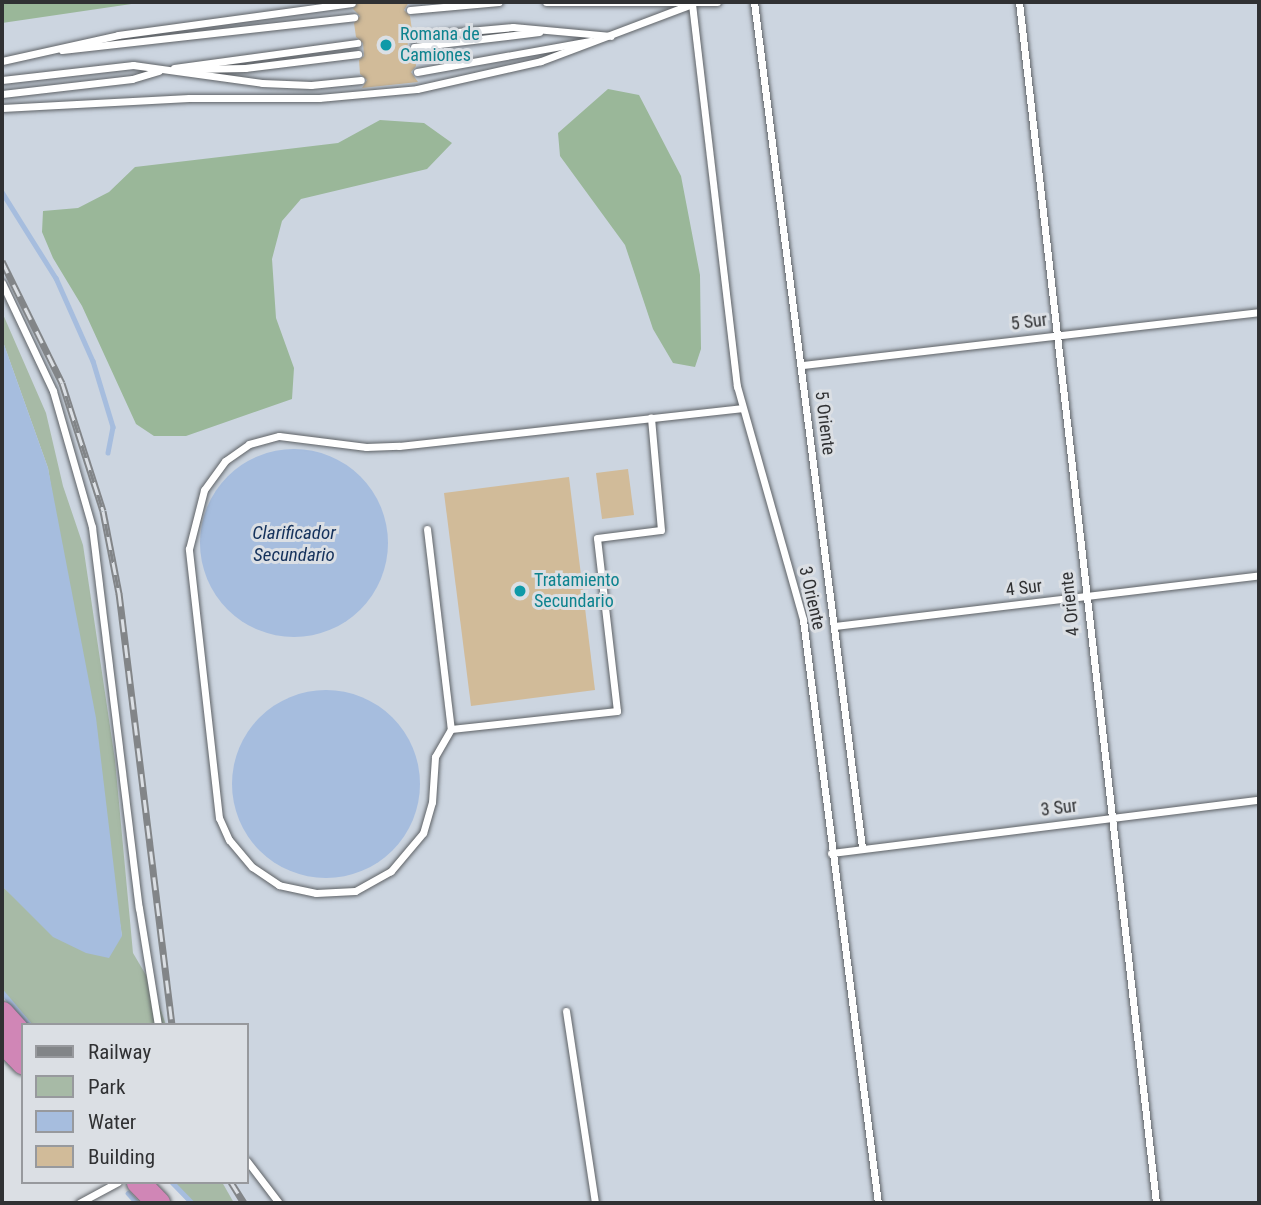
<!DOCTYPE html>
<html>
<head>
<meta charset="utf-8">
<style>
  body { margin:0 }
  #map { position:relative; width:1261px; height:1205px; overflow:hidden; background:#dbdfe4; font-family:"Roboto Condensed",sans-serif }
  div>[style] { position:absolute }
  .built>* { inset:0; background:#ccd5e0 }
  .green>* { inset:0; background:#a7baa6 }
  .forest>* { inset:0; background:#9ab799 }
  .water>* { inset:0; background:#a6bdde }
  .round { border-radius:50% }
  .stream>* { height:4.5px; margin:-2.25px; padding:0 2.25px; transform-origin:2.25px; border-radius:2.25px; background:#a6bdde }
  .building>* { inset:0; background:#d1bb99 }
  .roads { filter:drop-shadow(0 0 2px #5e6266) drop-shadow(0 0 2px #5e6266) }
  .service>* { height:7px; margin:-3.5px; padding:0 3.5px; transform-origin:3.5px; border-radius:3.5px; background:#fff }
  .trunk>* { height:23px; margin:-11.5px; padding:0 11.5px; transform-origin:11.5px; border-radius:11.5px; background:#d086b6 }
  .rail>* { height:7px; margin-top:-3.5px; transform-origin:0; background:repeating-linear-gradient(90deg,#dbdfe4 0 13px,#828588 0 26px); box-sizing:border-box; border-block:2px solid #828588 }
  .dots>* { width:19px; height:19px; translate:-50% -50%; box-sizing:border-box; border:4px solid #dbdfe4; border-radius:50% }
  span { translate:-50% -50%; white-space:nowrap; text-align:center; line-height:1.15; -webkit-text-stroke:6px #dbdfe4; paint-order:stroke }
  .culture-label { font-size:18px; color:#0d838f }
  .left { translate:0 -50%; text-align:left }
  .street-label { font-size:18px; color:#303133 }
  .water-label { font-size:19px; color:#15325c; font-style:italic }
  .frame { position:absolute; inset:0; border:4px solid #303133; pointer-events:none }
  .legend { position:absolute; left:21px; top:1023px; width:228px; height:161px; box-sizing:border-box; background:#dbdfe4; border:2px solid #97999d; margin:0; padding:9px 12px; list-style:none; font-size:21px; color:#303133 }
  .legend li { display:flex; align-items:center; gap:14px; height:35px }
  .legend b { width:35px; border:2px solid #97999d }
</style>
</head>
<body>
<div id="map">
  <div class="built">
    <i style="clip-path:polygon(2px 2px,1259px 2px,1259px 1203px,225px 1203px,205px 1182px,247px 1182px,247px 1025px,59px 1025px,2px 962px)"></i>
  </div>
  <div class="green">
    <i style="clip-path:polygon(2px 312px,46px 413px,63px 486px,83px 545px,115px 760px,133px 953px,153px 987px,166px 1025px,28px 1025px,2px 995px,2px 886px,17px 900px,122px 936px,48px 468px,2px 339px)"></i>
    <i style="clip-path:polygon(170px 1182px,222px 1182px,234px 1203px,189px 1203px)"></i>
  </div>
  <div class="forest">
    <i style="clip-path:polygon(2px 2px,145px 2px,2px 23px)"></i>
    <i style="clip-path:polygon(608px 89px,639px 95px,681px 176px,700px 275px,701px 349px,695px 367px,673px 363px,653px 329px,625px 245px,560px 156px,558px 133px)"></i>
    <i style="clip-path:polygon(380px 120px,424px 123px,452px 143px,427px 169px,301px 199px,282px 221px,272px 259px,276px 318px,294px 368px,292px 399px,186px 436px,154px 436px,136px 424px,82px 306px,53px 258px,42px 232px,43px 211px,78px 208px,109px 192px,135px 167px,338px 143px)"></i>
  </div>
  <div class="water">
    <i style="clip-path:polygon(2px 339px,48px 468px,96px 718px,122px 936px,109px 958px,86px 953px,53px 937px,2px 886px)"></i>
    <i class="round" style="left:200px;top:449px;width:188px;height:188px"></i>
    <i class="round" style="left:232px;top:690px;width:188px;height:188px"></i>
  </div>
  <div class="stream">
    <i style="left:2px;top:192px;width:102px;rotate:57.9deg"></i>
    <i style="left:56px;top:278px;width:91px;rotate:66deg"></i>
    <i style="left:93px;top:361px;width:69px;rotate:73.1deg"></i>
    <i style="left:113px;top:427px;width:26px;rotate:101deg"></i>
    <i style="left:2px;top:992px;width:43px;rotate:49.7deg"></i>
    <i style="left:172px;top:1182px;width:29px;rotate:46deg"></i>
    <i style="left:128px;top:1193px;width:13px;rotate:48deg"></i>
  </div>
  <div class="building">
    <i style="clip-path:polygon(358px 2px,409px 2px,404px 10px,410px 16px,412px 30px,407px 34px,408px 48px,415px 53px,416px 66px,411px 72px,418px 82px,362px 88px,367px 80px,360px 74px,359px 60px,364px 56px,363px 43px,356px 37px,354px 23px,360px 16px,353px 9px)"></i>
    <i style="clip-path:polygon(628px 469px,634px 515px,602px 519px,596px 473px)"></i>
    <i style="clip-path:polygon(569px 477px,595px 690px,471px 706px,444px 493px)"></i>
  </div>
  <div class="roads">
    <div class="service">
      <i style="left:546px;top:2px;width:93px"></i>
      <i style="left:637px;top:2px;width:80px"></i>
      <i style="left:754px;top:2px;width:853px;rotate:82.72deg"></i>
      <i style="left:1019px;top:2px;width:1209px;rotate:83.49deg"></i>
      <i style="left:692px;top:4px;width:385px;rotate:83.3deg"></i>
      <i style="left:737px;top:386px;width:243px;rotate:74.2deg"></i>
      <i style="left:803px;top:620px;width:588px;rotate:82.67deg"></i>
      <i style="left:410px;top:10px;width:89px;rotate:-5.1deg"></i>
      <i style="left:413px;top:36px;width:100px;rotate:-5.1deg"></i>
      <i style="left:513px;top:27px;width:98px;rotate:5.2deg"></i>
      <i style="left:414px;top:47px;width:126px;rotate:-6.8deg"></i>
      <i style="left:62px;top:50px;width:294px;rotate:-6.4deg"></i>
      <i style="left:2px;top:61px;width:119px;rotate:-12.6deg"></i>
      <i style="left:118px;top:35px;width:236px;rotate:-7.8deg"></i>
      <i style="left:174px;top:68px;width:185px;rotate:-7.8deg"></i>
      <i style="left:192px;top:69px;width:53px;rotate:-1.1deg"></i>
      <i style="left:245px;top:68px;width:114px;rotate:-7.1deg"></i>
      <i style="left:417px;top:72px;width:176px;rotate:-10.2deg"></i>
      <i style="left:2px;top:80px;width:132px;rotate:-6.5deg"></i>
      <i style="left:133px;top:65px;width:130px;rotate:7.9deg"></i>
      <i style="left:262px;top:83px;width:49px;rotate:2.3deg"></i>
      <i style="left:311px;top:85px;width:50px;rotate:-5.7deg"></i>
      <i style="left:2px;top:94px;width:131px;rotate:-6.6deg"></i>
      <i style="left:132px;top:79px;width:28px;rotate:-17deg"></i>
      <i style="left:2px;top:108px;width:187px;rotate:-3.1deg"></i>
      <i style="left:189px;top:98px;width:130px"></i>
      <i style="left:319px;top:98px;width:98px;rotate:-5.2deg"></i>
      <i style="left:417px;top:89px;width:127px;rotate:-12.7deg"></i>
      <i style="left:541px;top:61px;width:161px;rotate:-20.7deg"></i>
      <i style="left:2px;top:283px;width:119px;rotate:64.7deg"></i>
      <i style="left:53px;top:391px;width:141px;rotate:74deg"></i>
      <i style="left:92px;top:527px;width:384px;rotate:83deg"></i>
      <i style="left:139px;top:908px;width:119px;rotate:80.8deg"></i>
      <i style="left:802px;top:365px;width:460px;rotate:-6.6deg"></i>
      <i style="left:427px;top:529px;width:201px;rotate:83.2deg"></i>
      <i style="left:451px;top:729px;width:167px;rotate:-6.2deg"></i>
      <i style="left:617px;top:711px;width:174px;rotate:-96.6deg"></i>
      <i style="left:597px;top:538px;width:64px;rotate:-7.1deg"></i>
      <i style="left:661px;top:530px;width:113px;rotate:-95.1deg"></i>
      <i style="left:834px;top:626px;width:428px;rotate:-6.8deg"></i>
      <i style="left:451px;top:729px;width:32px;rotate:120deg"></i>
      <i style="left:435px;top:757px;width:45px;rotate:93.8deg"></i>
      <i style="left:432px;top:802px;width:32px;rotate:106deg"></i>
      <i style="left:423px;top:833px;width:50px;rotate:130.1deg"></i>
      <i style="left:391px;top:871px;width:41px;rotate:150.9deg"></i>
      <i style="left:355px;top:891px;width:39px;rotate:177deg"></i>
      <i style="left:316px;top:893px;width:38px;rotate:-168deg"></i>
      <i style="left:279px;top:885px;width:32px;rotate:-146deg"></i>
      <i style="left:252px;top:867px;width:35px;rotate:-130deg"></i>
      <i style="left:229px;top:840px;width:24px;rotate:-114deg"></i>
      <i style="left:219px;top:818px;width:271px;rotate:-96.4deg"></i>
      <i style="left:189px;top:549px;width:61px;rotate:-75.7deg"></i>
      <i style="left:204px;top:490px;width:36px;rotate:-54deg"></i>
      <i style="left:225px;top:461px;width:29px;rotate:-35deg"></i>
      <i style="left:249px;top:444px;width:31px;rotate:-15deg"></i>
      <i style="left:279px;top:436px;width:88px;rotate:7.2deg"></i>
      <i style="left:366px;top:447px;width:33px;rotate:-2deg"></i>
      <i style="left:399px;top:446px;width:344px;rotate:-6.3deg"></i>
      <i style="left:831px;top:853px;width:431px;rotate:-7.1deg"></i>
      <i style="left:566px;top:1011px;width:194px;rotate:81.4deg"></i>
      <i style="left:247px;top:1161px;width:53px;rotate:52.7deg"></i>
      <i style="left:79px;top:1203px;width:44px;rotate:-28.3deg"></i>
    </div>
    <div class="trunk">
      <i style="left:2px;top:1013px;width:31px;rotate:48deg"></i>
      <i style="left:2px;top:1041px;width:30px;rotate:46deg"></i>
      <i style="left:138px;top:1182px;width:29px;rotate:46deg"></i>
    </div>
  </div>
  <div class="rail">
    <i style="left:2px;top:261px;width:136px;rotate:63.8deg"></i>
    <i style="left:62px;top:383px;width:134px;rotate:72.2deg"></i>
    <i style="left:103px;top:511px;width:84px;rotate:79deg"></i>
    <i style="left:119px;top:593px;width:435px;rotate:83deg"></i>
    <i style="left:231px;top:1182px;width:25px;rotate:58deg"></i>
  </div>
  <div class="dots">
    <i style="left:386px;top:45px;background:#0f9aa8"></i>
    <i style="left:520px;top:591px;background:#0f9aa8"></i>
  </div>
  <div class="culture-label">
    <span class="left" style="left:400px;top:45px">Romana de<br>Camiones</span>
    <span class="left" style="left:534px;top:591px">Tratamiento<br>Secundario</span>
  </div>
  <div class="street-label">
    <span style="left:1029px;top:322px;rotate:-7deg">5 Sur</span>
    <span style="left:825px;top:423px;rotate:83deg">5 Oriente</span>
    <span style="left:1024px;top:588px;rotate:-7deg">4 Sur</span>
    <span style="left:812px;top:598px;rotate:77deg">3 Oriente</span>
    <span style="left:1070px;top:604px;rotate:-96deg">4 Oriente</span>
    <span style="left:1059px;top:808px;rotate:-7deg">3 Sur</span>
  </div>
  <div class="water-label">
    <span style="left:294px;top:544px">Clarificador<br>Secundario</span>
  </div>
  <div class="frame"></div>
  <ul class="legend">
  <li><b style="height:9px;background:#828588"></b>Railway</li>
  <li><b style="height:19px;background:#a7baa6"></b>Park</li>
  <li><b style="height:19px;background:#a6bdde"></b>Water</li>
  <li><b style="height:19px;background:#d1bb99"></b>Building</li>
  </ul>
</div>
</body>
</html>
